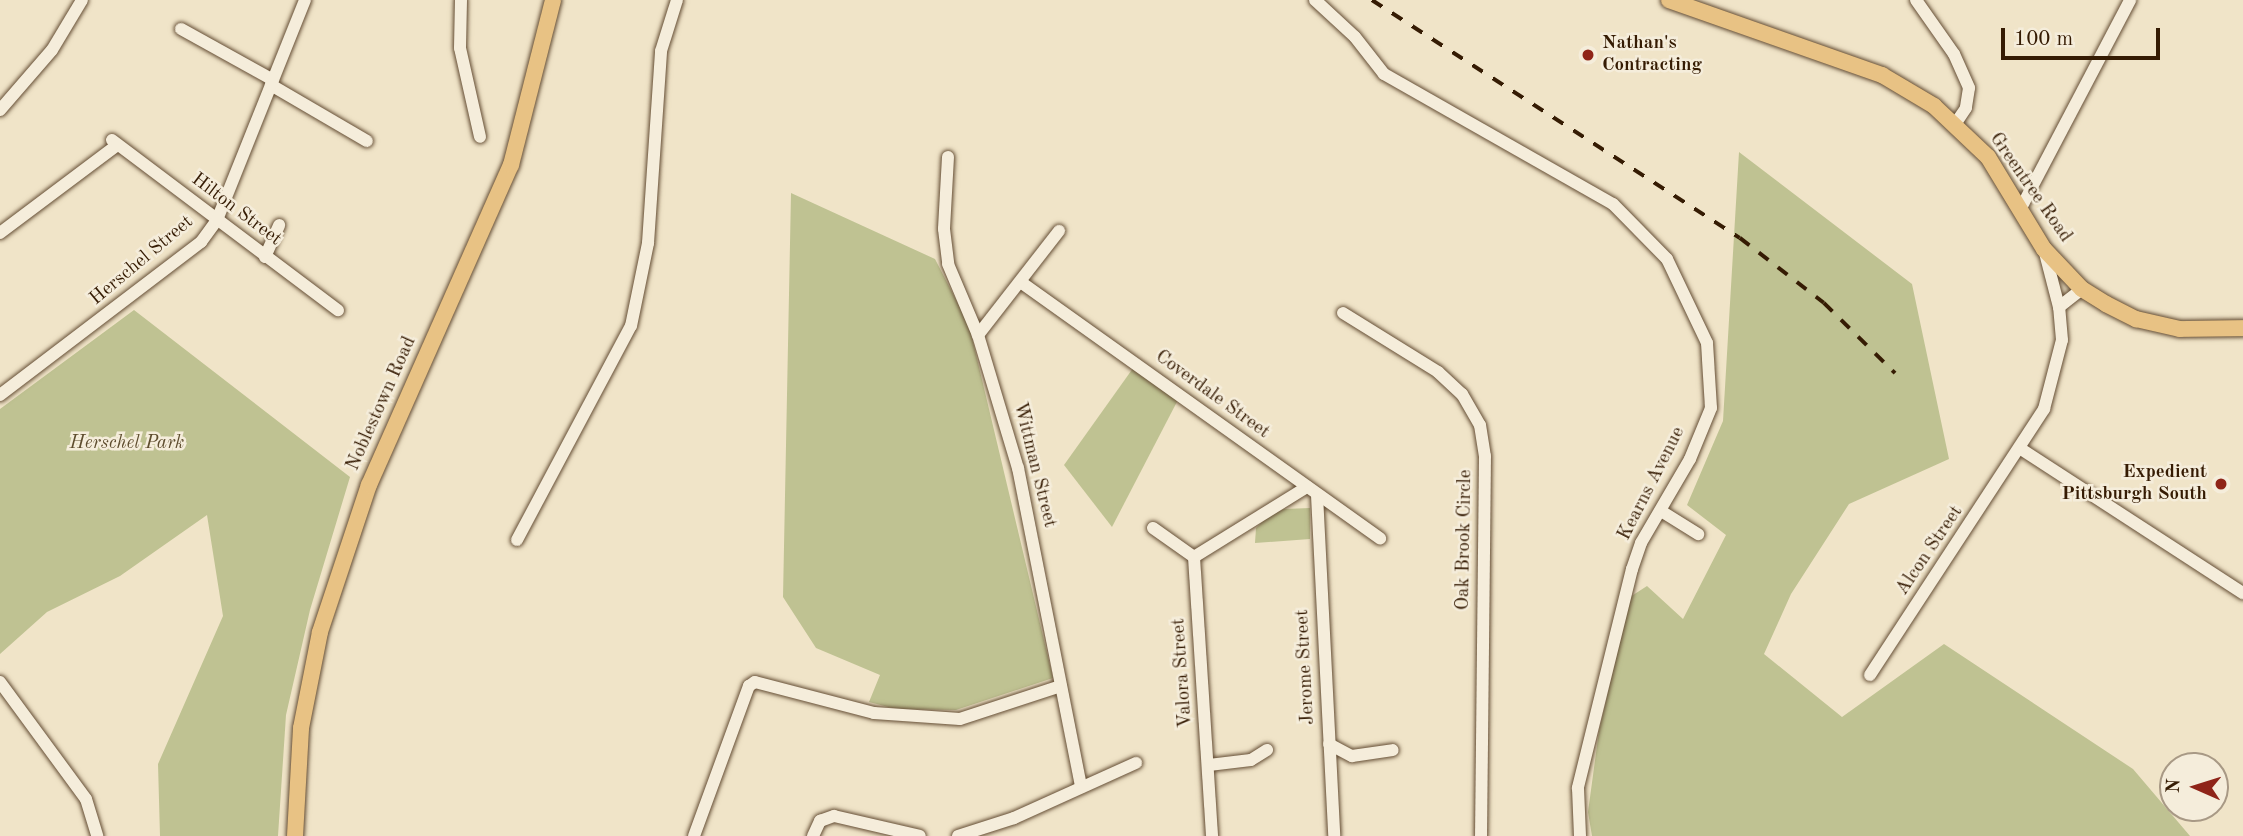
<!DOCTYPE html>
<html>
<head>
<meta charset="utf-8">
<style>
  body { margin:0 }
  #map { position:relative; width:2243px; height:836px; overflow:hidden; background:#f0e4c8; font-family:"Old Standard TT",serif }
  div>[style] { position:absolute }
  .green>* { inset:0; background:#bfc292 }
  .roads { filter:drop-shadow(0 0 2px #644d34) drop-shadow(0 0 2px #644d34) }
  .minor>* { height:12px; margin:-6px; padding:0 6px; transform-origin:6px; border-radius:6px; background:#f5eddb }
  .major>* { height:16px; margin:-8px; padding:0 8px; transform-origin:8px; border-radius:8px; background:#e8c284 }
  .rail>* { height:3.5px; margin-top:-1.75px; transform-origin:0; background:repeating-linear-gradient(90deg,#351b03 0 12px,transparent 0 24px) }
  .dots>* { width:19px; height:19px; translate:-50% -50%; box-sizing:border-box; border:4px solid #f5eddb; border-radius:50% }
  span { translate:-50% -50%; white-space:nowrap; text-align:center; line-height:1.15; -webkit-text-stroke:5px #f5eddb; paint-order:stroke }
  .poi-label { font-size:19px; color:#351b03; font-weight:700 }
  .left { translate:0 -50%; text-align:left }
  .right { translate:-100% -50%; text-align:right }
  .street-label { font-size:19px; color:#351b03 }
  .park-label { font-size:19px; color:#5e4d2e; font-style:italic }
  .north { position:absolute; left:2159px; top:752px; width:70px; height:70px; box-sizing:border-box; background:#f5eddb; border:2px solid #a89985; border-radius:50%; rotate:273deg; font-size:19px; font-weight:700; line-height:28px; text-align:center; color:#351b03 }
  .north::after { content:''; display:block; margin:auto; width:24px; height:32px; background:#8f2418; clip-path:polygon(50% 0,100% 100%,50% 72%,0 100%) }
  .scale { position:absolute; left:2001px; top:28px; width:159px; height:32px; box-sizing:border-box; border:4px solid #351b03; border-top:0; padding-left:9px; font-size:21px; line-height:24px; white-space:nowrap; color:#351b03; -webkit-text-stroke:5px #f5eddb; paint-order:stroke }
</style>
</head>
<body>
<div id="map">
  <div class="green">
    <i style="clip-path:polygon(1739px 152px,1912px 284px,1949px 459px,1849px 504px,1791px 594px,1764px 654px,1842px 717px,1944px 644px,2133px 769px,2190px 836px,1592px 836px,1588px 812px,1599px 731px,1630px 597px,1647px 586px,1683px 619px,1726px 535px,1687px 505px,1723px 421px)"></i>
    <i style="clip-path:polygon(791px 193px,935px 259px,969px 325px,1053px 678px,956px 710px,896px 709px,869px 702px,880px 675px,816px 648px,783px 597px)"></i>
    <i style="clip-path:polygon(134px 310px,350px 477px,310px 610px,286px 715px,278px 836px,160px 836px,158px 764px,223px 616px,207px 515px,120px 576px,47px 612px,0 654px,0 409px)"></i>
    <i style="clip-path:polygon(1136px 364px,1180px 396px,1112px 527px,1064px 465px)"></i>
    <i style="clip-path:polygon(1310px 508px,1310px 539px,1255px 543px,1256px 528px,1267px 517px,1284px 509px)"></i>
  </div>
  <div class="roads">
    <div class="minor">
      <i style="left:461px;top:0;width:48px;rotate:91.2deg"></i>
      <i style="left:460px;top:48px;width:91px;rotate:77.3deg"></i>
      <i style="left:1315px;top:0;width:54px;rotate:42.8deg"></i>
      <i style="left:1355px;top:37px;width:47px;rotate:51.9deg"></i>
      <i style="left:1384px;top:74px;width:263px;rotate:29.6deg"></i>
      <i style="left:1613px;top:204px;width:77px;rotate:45.5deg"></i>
      <i style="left:1667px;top:259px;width:93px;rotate:64.5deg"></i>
      <i style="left:1707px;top:343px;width:65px;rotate:86.5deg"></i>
      <i style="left:1711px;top:408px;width:55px;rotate:112.4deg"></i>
      <i style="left:1690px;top:459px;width:97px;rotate:120.3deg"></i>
      <i style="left:1641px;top:543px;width:28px;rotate:109deg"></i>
      <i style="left:1632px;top:569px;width:226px;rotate:103.9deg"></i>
      <i style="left:1578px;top:788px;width:48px;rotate:87.6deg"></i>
      <i style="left:1916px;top:0;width:66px;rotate:54.9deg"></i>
      <i style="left:1954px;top:54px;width:37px;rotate:66deg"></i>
      <i style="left:1969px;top:88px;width:20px;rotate:99deg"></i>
      <i style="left:1966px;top:108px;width:18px;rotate:124deg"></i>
      <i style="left:181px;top:29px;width:105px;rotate:29deg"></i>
      <i style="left:271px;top:85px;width:111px;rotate:30.3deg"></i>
      <i style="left:0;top:110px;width:79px;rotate:-49.1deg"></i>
      <i style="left:52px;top:50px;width:58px;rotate:-59deg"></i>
      <i style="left:112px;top:140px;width:283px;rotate:37deg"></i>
      <i style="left:948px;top:157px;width:72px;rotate:93.2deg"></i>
      <i style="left:944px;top:229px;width:35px;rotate:83deg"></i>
      <i style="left:948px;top:264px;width:77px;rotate:67.1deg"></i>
      <i style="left:978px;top:335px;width:139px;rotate:73.3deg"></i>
      <i style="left:1018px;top:468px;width:325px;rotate:78.8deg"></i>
      <i style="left:2021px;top:208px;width:235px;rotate:-62.3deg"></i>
      <i style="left:0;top:233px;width:146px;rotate:-36.9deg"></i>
      <i style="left:2044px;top:249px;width:60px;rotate:75.5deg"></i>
      <i style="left:265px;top:257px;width:35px;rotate:-66deg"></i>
      <i style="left:1022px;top:283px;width:440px;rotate:35.5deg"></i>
      <i style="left:1343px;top:313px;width:112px;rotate:31.8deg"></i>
      <i style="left:1438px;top:372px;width:33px;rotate:43deg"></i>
      <i style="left:1462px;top:394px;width:36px;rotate:60deg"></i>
      <i style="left:1480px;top:425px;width:31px;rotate:81deg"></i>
      <i style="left:1485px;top:456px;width:380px;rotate:90.6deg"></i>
      <i style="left:978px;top:335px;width:132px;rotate:-52.1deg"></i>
      <i style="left:0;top:395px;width:253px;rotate:-37.3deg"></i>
      <i style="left:201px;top:242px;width:27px;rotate:-54deg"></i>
      <i style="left:217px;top:220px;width:237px;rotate:-68.2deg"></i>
      <i style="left:2021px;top:449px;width:265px;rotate:33deg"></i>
      <i style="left:1317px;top:495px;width:341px;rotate:87.1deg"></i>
      <i style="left:1661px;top:511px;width:44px;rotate:31.9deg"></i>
      <i style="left:1153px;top:528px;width:50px;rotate:35.3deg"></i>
      <i style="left:517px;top:540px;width:242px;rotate:-62deg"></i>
      <i style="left:631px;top:326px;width:85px;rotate:-78.4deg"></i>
      <i style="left:648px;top:243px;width:192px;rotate:-86.1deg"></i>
      <i style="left:661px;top:51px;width:53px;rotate:-72.6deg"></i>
      <i style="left:1194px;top:557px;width:280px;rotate:86.3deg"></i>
      <i style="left:1194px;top:557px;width:133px;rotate:-31.8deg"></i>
      <i style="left:1870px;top:675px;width:318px;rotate:-56.8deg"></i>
      <i style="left:2044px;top:409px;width:71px;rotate:-75.4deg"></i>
      <i style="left:2062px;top:340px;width:33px;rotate:-95deg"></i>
      <i style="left:2059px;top:307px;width:29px;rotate:-38deg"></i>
      <i style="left:0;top:682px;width:145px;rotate:53.7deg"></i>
      <i style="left:86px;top:799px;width:39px;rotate:73deg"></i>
      <i style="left:1329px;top:744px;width:26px;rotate:28deg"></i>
      <i style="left:1352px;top:756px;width:41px;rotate:-8.3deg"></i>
      <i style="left:1209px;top:765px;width:42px;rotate:-6.8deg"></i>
      <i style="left:1251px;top:760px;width:19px;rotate:-32deg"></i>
      <i style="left:694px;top:836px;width:160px;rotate:-69.9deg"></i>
      <i style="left:749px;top:686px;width:7px;rotate:-34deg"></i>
      <i style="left:755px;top:682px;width:123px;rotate:14.6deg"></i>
      <i style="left:874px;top:713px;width:86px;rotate:4deg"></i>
      <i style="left:960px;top:719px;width:106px;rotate:-18.1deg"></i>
      <i style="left:813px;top:836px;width:17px;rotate:-65deg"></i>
      <i style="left:820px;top:821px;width:15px;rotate:-20deg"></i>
      <i style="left:834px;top:816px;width:88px;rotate:13.1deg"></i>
      <i style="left:958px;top:836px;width:59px;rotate:-17.8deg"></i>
      <i style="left:1014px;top:818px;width:134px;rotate:-24.3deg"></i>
    </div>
    <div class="major">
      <i style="left:1669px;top:0;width:226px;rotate:19.4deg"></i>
      <i style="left:1882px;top:75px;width:61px;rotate:30.8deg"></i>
      <i style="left:1934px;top:106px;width:74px;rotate:43.4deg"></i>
      <i style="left:1988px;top:157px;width:108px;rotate:58.7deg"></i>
      <i style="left:2044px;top:249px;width:55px;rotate:46.5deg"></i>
      <i style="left:2082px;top:289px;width:28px;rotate:32deg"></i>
      <i style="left:2106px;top:304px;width:34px;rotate:27deg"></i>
      <i style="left:2136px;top:319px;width:45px;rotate:12.8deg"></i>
      <i style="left:2180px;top:329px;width:63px;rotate:-0.9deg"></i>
      <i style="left:295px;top:836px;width:108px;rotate:-86.8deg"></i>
      <i style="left:301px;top:728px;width:98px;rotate:-78.8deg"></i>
      <i style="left:320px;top:632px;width:155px;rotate:-71.6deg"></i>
      <i style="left:369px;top:485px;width:350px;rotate:-66.1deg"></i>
      <i style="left:511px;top:165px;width:170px;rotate:-75.7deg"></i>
    </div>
  </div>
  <div class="rail">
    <i style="left:1372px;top:0;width:438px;rotate:32.9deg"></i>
    <i style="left:1740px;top:238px;width:106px;rotate:37.7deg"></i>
    <i style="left:1824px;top:303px;width:100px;rotate:44.6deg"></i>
  </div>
  <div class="dots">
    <i style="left:1588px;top:55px;background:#8f2418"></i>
    <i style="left:2221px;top:484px;background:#8f2418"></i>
  </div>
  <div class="poi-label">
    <span class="left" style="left:1602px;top:55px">Nathan's<br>Contracting</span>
    <span class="right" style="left:2207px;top:484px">Expedient<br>Pittsburgh South</span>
  </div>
  <div class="street-label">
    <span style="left:2030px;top:188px;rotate:55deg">Greentree Road</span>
    <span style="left:236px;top:210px;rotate:37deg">Hilton Street</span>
    <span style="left:142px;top:261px;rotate:-40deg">Herschel Street</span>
    <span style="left:1212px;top:395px;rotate:36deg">Coverdale Street</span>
    <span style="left:382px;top:404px;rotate:-66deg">Noblestown Road</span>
    <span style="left:1034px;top:465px;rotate:76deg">Wittman Street</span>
    <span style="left:1652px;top:484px;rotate:-63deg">Kearns Avenue</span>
    <span style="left:1465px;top:540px;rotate:-89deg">Oak Brook Circle</span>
    <span style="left:1930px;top:551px;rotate:-56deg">Alcon Street</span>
    <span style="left:1306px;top:667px;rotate:-93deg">Jerome Street</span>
    <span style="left:1183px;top:673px;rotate:-94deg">Valora Street</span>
  </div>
  <div class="park-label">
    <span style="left:127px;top:444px">Herschel Park</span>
  </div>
  <div class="north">N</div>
  <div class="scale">100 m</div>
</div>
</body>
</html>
